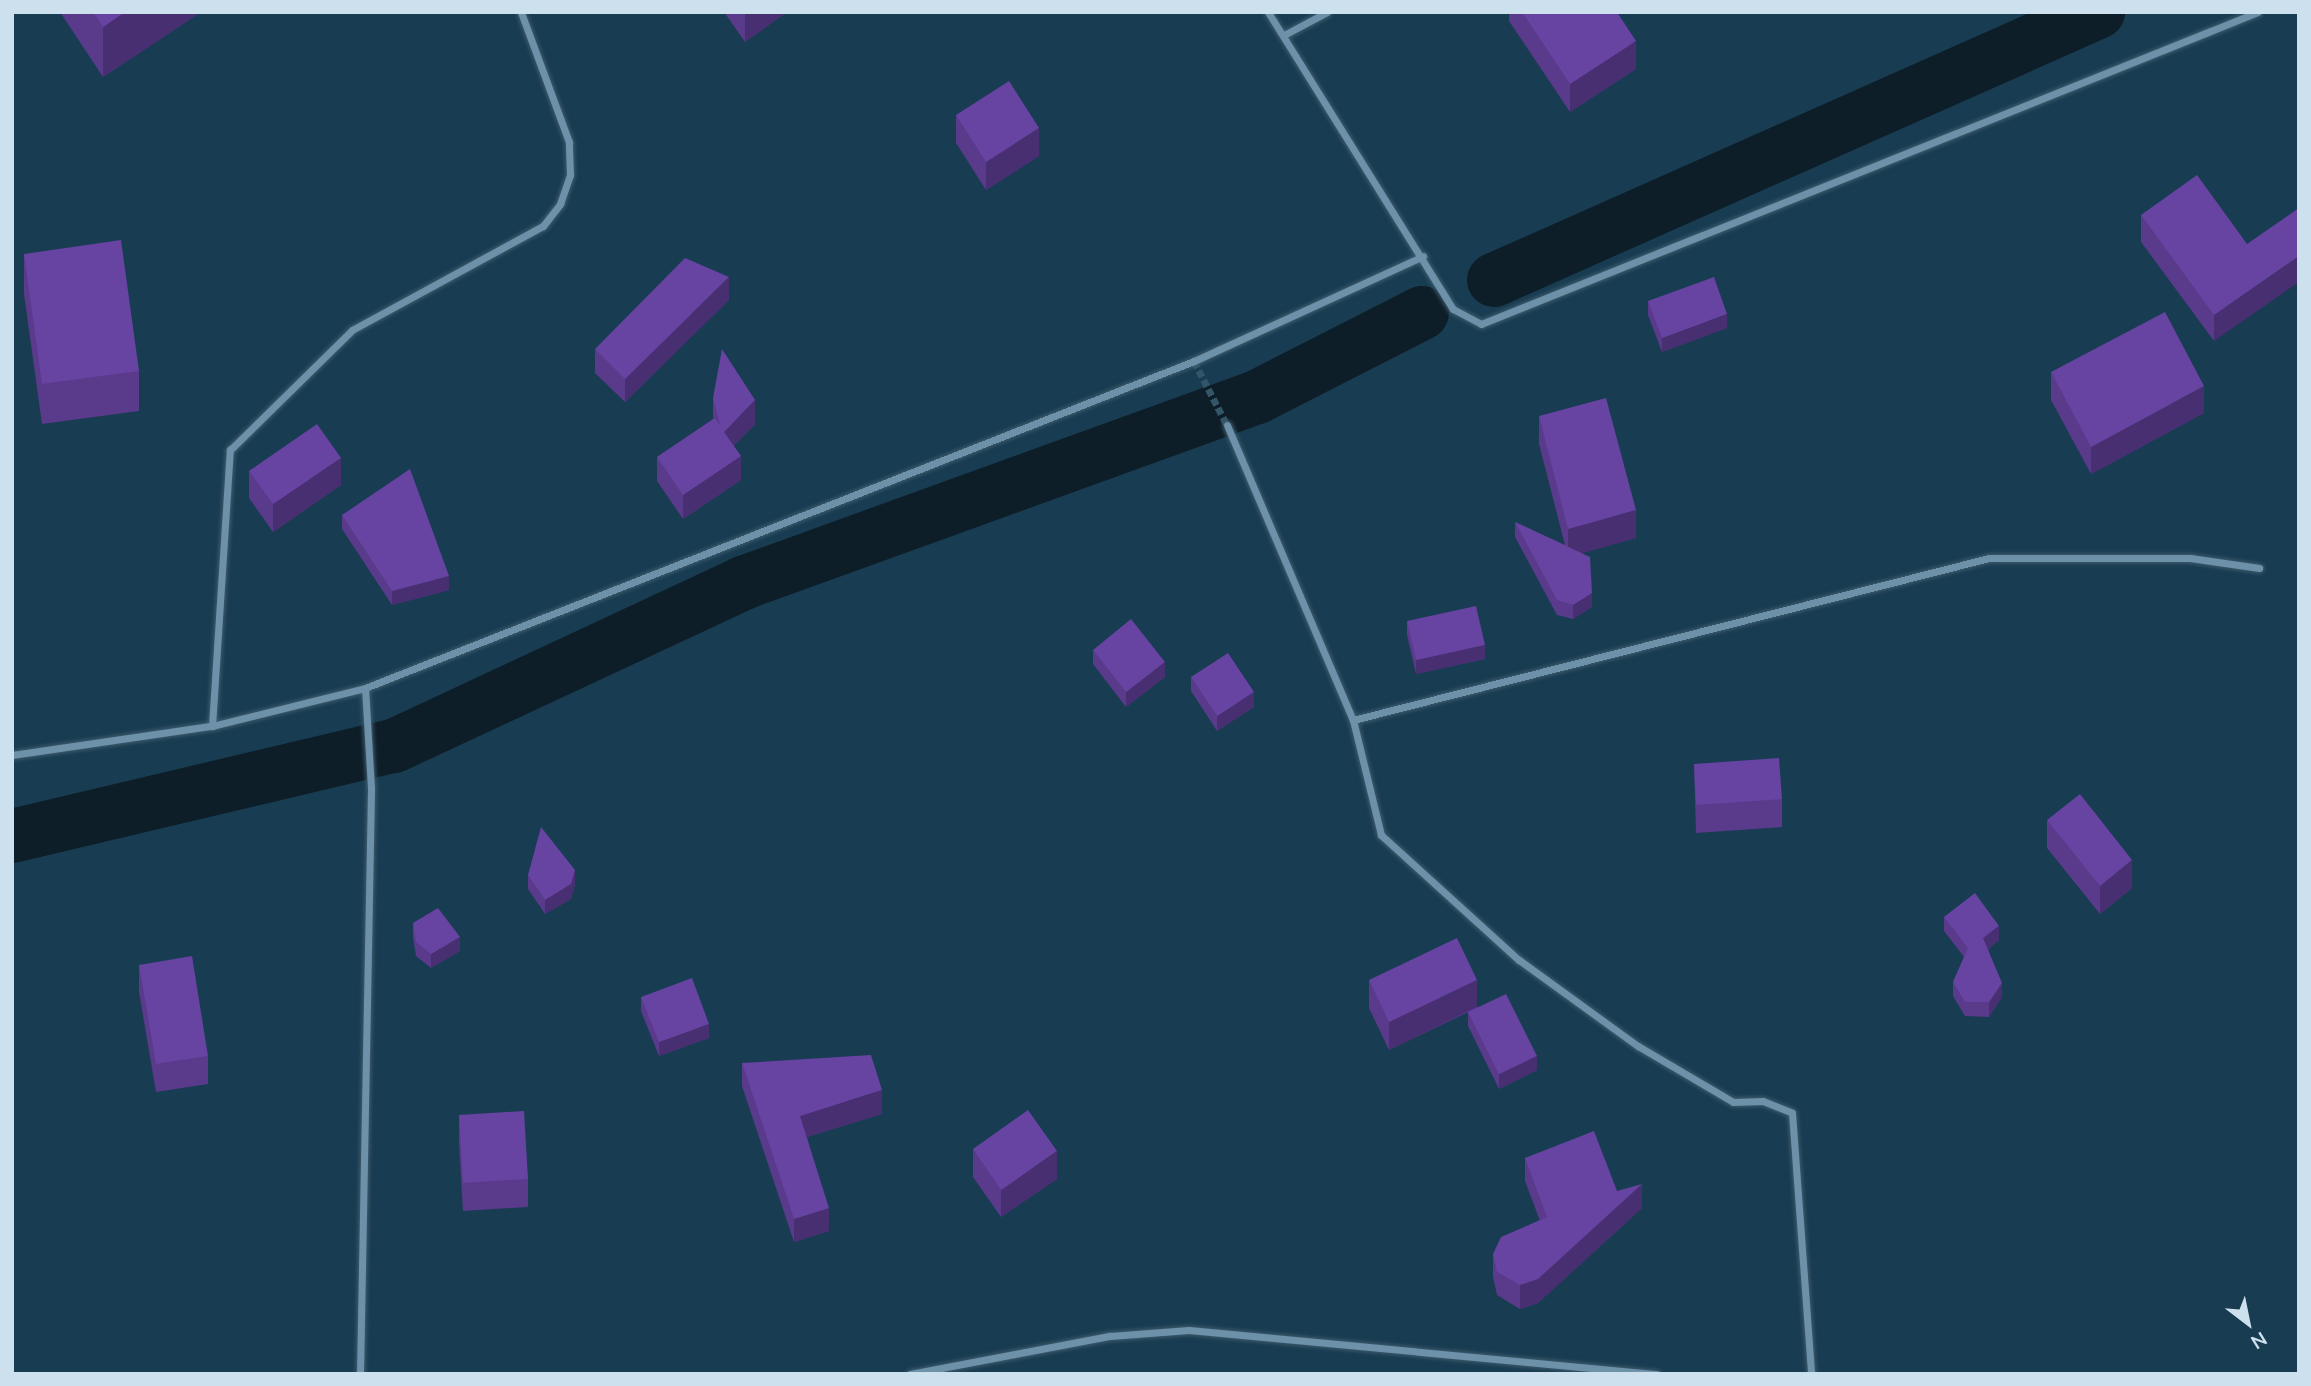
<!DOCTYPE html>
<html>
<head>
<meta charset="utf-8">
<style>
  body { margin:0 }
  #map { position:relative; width:2311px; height:1386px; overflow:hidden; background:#183c51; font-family:Mulish,sans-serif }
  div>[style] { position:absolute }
  .canal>* { height:54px; margin:-27px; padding:0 27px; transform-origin:27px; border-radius:27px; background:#0e1e28 }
  .street-tunnel>* { height:7px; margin-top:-3.5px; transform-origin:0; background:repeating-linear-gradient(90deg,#335568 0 7px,transparent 0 10.5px) }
  .roads { filter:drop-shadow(0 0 2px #3e5b6d) drop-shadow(0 0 2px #3e5b6d) }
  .street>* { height:7px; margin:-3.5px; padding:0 3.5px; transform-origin:3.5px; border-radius:3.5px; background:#6c91a9 }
  .wall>* { inset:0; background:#593a8b }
  .shaded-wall>* { inset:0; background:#482f71 }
  .building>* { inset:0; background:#6743a2 }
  span { translate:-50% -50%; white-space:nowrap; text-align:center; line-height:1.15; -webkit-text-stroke:5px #183c51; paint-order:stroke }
  .frame { position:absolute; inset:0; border:14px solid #cde0ed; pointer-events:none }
  .north { position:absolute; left:2213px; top:1288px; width:70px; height:70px; -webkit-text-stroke:5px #183c51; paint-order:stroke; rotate:148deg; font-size:19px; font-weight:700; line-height:28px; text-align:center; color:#cde0ed }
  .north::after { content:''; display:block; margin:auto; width:24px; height:32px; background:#cde0ed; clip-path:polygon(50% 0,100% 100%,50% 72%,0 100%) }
</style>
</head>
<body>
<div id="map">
  <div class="canal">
    <i style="left:1494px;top:280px;width:661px;rotate:-23.93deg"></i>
    <i style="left:12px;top:836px;width:392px;rotate:-13.3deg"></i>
    <i style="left:394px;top:746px;width:385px;rotate:-25deg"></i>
    <i style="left:743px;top:583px;width:547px;rotate:-19.89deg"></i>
    <i style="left:1257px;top:397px;width:185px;rotate:-27deg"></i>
  </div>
  <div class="street-tunnel">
    <i style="left:1194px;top:361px;width:72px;rotate:62.7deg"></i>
  </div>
  <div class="roads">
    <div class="street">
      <i style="left:1268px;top:12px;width:350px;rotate:58.1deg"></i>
      <i style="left:1453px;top:309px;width:32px;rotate:28deg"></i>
      <i style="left:1481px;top:324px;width:837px;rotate:-21.88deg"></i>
      <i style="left:1284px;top:35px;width:49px;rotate:-28.1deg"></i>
      <i style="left:1227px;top:425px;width:321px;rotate:66.9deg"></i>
      <i style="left:1353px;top:720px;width:118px;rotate:76.3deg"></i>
      <i style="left:1381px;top:835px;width:186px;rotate:42.2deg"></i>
      <i style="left:1519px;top:960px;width:147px;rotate:35.9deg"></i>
      <i style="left:1638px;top:1046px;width:110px;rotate:30.5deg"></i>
      <i style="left:1733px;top:1102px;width:30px;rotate:-2deg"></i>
      <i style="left:1763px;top:1101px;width:31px;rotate:22deg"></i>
      <i style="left:1792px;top:1113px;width:262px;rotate:85.8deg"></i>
      <i style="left:1353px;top:720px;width:656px;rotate:-14.29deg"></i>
      <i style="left:1989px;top:558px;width:201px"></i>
      <i style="left:2190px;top:558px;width:70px;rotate:8.2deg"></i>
      <i style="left:212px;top:726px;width:277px;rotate:-86.3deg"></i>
      <i style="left:230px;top:450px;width:171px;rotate:-44.5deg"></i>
      <i style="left:352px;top:330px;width:217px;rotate:-28.6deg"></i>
      <i style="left:543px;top:226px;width:28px;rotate:-52deg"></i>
      <i style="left:560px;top:204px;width:31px;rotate:-71deg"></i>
      <i style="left:570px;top:175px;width:33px;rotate:-92deg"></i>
      <i style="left:569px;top:142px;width:139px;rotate:-110.3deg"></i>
      <i style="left:12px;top:755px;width:202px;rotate:-8.3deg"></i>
      <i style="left:212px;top:726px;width:158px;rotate:-13.9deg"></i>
      <i style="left:365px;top:688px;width:891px;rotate:-21.53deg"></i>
      <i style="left:1194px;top:361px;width:252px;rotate:-24.6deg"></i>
      <i style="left:360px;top:1374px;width:586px;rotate:-88.92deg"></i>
      <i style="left:371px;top:788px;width:100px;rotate:-93.4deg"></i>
      <i style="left:910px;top:1374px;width:204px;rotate:-10.8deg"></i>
      <i style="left:1110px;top:1336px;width:79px;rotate:-4.3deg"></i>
      <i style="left:1189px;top:1330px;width:470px;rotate:5.4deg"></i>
    </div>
  </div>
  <div class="wall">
    <i style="clip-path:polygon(60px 12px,201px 12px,103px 77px)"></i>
    <i style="clip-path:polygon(724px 12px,787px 12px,745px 42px)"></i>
    <i style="clip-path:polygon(1509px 12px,1617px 12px,1636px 69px,1570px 112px,1509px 21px)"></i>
    <i style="clip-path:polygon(956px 115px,1039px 156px,986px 190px,956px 143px)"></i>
    <i style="clip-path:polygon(2141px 215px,2247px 244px,2214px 341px,2141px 242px)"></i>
    <i style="clip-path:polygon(24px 254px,139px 371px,139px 411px,42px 424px,24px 294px)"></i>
    <i style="clip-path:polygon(729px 300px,625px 402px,595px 373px,595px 349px)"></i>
    <i style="clip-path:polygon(1648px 301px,1727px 328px,1662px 352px,1648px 315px)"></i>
    <i style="clip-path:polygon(2051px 372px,2204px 413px,2091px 474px,2051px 400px)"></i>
    <i style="clip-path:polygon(713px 398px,755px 424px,734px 445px,741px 480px,683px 519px,657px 481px,657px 457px,713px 419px)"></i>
    <i style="clip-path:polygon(1539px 416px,1636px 538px,1582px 553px,1592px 607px,1573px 619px,1557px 615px,1515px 537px,1515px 522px,1565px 545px,1539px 444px)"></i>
    <i style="clip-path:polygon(249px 471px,341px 485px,273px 532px,249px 498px)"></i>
    <i style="clip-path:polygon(342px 515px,449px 590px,392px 605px,342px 529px)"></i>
    <i style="clip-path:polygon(1407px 621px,1485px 659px,1416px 674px,1407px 635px)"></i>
    <i style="clip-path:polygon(1093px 650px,1165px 677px,1126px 707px,1093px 664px)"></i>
    <i style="clip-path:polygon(1191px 677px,1254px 707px,1217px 731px,1191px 691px)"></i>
    <i style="clip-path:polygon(1694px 764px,1782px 799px,1782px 827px,1696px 833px)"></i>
    <i style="clip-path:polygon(2047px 820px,2132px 888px,2100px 914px,2047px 848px)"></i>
    <i style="clip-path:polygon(528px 875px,575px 884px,571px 899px,545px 914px,528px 889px)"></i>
    <i style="clip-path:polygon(1944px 917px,1999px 940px,1988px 949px,2002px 997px,1989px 1017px,1965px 1016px,1953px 996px,1953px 982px,1964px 957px,1944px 931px)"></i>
    <i style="clip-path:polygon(413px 923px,460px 951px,431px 968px,416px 956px,413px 937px)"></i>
    <i style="clip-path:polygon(139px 965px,208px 1056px,208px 1084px,156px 1092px,139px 992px)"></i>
    <i style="clip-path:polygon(1369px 980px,1477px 1007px,1537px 1070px,1499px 1089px,1468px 1026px,1468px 1012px,1477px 1008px,1389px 1050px,1369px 1008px)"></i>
    <i style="clip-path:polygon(641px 997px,709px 1038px,659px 1056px,641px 1011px)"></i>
    <i style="clip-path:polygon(742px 1063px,882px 1114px,807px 1137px,829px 1231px,794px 1242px,742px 1086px)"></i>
    <i style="clip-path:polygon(459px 1115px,528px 1179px,528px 1207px,463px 1211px,459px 1143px)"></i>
    <i style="clip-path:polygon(973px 1149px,1057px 1179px,1001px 1217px,973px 1177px)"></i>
    <i style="clip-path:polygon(1525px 1158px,1617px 1191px,1642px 1208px,1538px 1303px,1520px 1309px,1497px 1295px,1493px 1277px,1493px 1254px,1540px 1221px,1525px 1181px)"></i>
  </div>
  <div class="shaded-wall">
    <i style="clip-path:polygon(125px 12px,201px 12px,103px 77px,103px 27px)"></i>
    <i style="clip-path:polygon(747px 12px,787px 12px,745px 42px,745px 14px)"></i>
    <i style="clip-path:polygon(1636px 41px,1636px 69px,1570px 112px,1570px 84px)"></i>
    <i style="clip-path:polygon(1039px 128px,1039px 156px,986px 190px,986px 162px)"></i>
    <i style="clip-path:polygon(2299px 256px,2299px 282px,2214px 341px,2214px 315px)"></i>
    <i style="clip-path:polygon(729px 277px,729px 300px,625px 402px,625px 379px)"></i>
    <i style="clip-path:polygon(1727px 314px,1727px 328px,1662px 352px,1662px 338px)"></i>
    <i style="clip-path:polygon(2204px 386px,2204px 413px,2091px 474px,2091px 447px)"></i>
    <i style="clip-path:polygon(755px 400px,755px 424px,724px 455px,724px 432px)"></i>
    <i style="clip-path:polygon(741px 456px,741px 480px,683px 519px,683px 495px)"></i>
    <i style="clip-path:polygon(341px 458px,341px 485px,273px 532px,273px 504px)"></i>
    <i style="clip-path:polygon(1636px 510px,1636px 538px,1568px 557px,1568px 529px)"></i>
    <i style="clip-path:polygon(449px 576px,449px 590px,392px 605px,392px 591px)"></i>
    <i style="clip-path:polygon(1592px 593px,1592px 607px,1573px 619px,1573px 605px)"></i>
    <i style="clip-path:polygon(1485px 645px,1485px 659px,1416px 674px,1416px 660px)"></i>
    <i style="clip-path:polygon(1165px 662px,1165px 677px,1126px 707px,1126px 692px)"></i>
    <i style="clip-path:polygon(1254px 692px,1254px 707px,1217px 731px,1217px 716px)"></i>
    <i style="clip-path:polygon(2132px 860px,2132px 888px,2100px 914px,2100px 886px)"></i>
    <i style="clip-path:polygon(575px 870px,575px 884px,571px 899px,545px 914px,545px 900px)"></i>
    <i style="clip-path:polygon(1999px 926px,1999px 940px,1983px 952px,1983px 938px)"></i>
    <i style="clip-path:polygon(460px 937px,460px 951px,431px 968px,431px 954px)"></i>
    <i style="clip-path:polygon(1477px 980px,1477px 1007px,1389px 1050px,1389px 1022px)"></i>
    <i style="clip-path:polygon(2002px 983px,2002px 997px,1989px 1017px,1989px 1002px)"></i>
    <i style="clip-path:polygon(709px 1024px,709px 1038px,659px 1056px,659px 1042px)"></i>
    <i style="clip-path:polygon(1537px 1056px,1537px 1070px,1499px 1089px,1499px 1074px)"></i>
    <i style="clip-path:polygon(882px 1090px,882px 1114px,800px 1139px,800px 1116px)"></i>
    <i style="clip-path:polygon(1057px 1151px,1057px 1179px,1001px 1217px,1001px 1190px)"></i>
    <i style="clip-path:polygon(1642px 1184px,1642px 1208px,1538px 1303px,1520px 1309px,1520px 1285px)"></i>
    <i style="clip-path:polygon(829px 1208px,829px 1231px,794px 1242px,794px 1219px)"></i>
  </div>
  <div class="building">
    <i style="clip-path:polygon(93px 12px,125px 12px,103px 27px)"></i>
    <i style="clip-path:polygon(1522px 12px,1617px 12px,1636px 41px,1570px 84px)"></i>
    <i style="clip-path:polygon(1009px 81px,1039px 128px,986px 162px,956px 115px)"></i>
    <i style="clip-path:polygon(2197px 175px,2247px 244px,2299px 208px,2299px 256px,2214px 315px,2141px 215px)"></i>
    <i style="clip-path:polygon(121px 240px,139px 371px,42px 384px,24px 254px)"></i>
    <i style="clip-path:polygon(685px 258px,729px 277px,625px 379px,595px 349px)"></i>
    <i style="clip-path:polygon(1714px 277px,1727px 314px,1662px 338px,1648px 301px)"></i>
    <i style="clip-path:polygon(2165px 312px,2204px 386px,2091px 447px,2051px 372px)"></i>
    <i style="clip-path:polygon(722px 349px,755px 400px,724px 432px,741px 456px,683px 495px,657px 457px,715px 418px,720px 425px,713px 398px)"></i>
    <i style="clip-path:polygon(1606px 398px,1636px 510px,1568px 529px,1539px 416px)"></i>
    <i style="clip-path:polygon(317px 424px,341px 458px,273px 504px,249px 471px)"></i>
    <i style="clip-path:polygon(410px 469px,449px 576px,392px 591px,342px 515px)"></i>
    <i style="clip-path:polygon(1515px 522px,1590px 557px,1592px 593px,1573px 605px,1557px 600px)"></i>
    <i style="clip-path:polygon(1476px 606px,1485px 645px,1416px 660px,1407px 621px)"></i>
    <i style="clip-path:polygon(1131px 619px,1165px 662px,1126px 692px,1093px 650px)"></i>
    <i style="clip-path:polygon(1228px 653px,1254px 692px,1217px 716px,1191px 677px)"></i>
    <i style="clip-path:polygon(1779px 758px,1782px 799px,1696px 805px,1694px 764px)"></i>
    <i style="clip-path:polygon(2080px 794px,2132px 860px,2100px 886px,2047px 820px)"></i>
    <i style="clip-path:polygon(541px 827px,575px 870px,571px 884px,545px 900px,528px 875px)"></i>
    <i style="clip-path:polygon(1975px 893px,1999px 926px,1983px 938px,2002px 983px,1989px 1002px,1965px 1002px,1953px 982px,1968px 948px,1944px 917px)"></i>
    <i style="clip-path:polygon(438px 908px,460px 937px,431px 954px,416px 942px,413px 923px)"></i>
    <i style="clip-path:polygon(1457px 938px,1477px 980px,1389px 1022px,1369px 980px)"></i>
    <i style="clip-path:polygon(192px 956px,208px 1056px,156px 1064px,139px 965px)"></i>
    <i style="clip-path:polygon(692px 978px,709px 1024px,659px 1042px,641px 997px)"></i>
    <i style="clip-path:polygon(1506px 994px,1537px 1056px,1499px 1074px,1468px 1012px)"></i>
    <i style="clip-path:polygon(871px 1055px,882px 1090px,800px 1116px,829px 1208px,794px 1219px,742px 1063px)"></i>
    <i style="clip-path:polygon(1028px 1110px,1057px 1151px,1001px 1190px,973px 1149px)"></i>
    <i style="clip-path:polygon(524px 1111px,528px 1179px,463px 1183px,459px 1115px)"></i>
    <i style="clip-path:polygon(1594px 1131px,1617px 1191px,1642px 1184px,1538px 1279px,1520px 1285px,1497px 1272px,1493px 1254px,1501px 1237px,1547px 1217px,1525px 1158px)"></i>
  </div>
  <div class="frame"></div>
  <div class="north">N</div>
</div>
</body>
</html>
